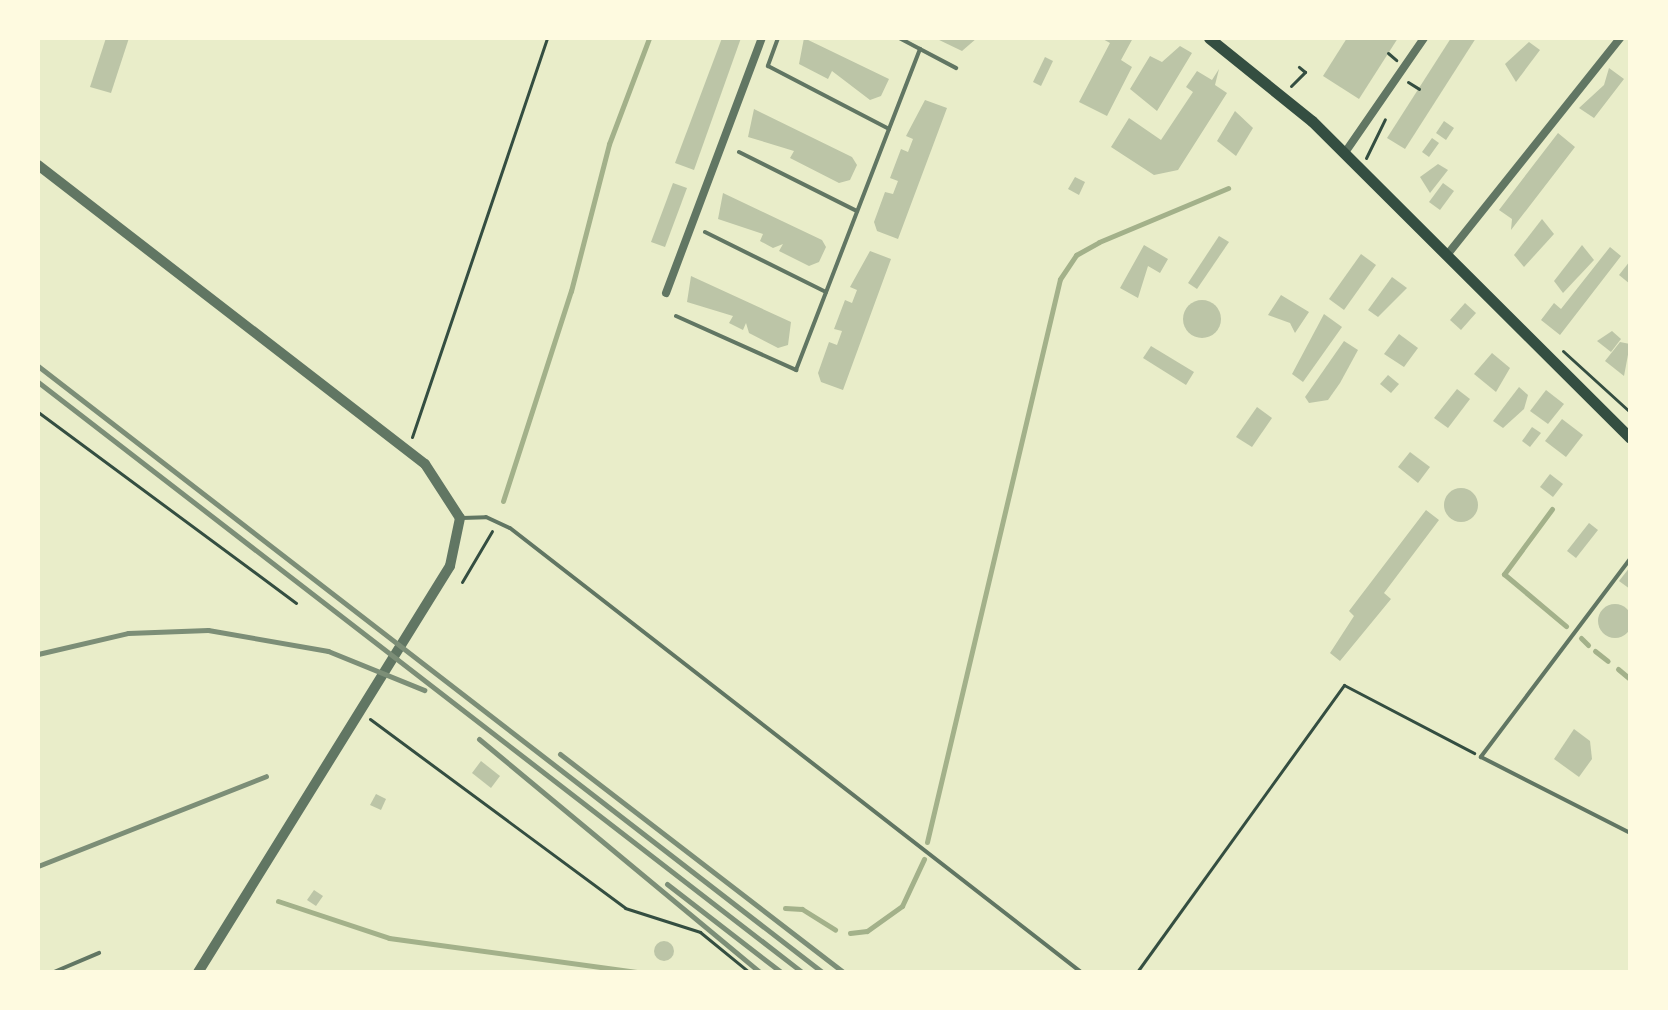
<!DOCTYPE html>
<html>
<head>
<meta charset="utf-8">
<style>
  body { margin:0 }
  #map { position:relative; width:1668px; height:1010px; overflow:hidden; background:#e9edc9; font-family:Poppins,sans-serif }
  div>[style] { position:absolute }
  .stream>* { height:5px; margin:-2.5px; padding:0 2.5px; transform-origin:2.5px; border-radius:2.5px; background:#a3b18a }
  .building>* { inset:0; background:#bcc5a7 }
  .round { border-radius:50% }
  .path>* { height:3px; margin:-1.5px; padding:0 1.5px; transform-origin:1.5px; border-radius:1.5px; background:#344e41 }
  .service>* { height:4px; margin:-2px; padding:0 2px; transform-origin:2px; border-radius:2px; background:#617663 }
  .minor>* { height:8px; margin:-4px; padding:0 4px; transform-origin:4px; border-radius:4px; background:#617663 }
  .tertiary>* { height:10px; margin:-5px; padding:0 5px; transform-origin:5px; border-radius:5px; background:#617663 }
  .secondary>* { height:11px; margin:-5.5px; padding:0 5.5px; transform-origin:5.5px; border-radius:5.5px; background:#344e41 }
  .rail>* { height:5px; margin:-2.5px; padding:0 2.5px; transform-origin:2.5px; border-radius:2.5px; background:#7c8e77 }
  span { translate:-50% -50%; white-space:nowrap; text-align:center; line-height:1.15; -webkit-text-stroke:7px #fefae0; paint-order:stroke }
  .frame { position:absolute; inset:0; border:40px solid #fefae0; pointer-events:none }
</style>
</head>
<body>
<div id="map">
  <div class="stream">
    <i style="left:503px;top:501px;width:221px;rotate:-72.1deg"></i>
    <i style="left:571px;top:291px;width:152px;rotate:-75.5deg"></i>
    <i style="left:609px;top:144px;width:113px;rotate:-69.3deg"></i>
    <i style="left:1552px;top:509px;width:81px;rotate:126.4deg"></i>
    <i style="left:1504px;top:574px;width:81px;rotate:40deg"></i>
    <i style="left:1581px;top:638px;width:10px;rotate:45deg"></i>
    <i style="left:1595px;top:651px;width:16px;rotate:38deg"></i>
    <i style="left:1618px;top:669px;width:16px;rotate:40deg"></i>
    <i style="left:927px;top:842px;width:578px;rotate:-76.71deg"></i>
    <i style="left:1060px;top:279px;width:29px;rotate:-56deg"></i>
    <i style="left:1076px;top:255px;width:26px;rotate:-29deg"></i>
    <i style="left:1099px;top:242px;width:140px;rotate:-22.7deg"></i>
    <i style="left:278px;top:901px;width:117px;rotate:18.4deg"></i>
    <i style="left:389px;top:938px;width:250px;rotate:7.8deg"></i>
    <i style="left:785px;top:908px;width:17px;rotate:3deg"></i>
    <i style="left:802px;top:909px;width:39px;rotate:32deg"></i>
    <i style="left:850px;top:933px;width:17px;rotate:-7deg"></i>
    <i style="left:867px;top:931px;width:43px;rotate:-35.5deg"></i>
    <i style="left:902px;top:906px;width:52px;rotate:-64.9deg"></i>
  </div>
  <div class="building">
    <i style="clip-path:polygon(106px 38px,129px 38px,111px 93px,90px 87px)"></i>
    <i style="clip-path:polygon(722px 38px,741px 38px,694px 170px,675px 163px)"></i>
    <i style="clip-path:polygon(804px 38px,889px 79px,881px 96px,870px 100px,832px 71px,828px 79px,799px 64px)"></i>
    <i style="clip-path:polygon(935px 38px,977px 38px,962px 51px)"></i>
    <i style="clip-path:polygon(1101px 38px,1133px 38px,1121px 60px,1132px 67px,1107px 116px,1079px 102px,1110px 43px)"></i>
    <i style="clip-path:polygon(1347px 38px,1398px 38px,1359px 99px,1323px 76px)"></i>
    <i style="clip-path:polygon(1451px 38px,1476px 38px,1405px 149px,1387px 138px)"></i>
    <i style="clip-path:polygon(1529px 42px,1540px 50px,1516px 82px,1505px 64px)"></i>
    <i style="clip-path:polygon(1180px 46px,1192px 53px,1157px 111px,1130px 89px,1150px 56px,1162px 62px)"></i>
    <i style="clip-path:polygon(1045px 57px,1053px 61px,1041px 86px,1033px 82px)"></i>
    <i style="clip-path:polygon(1609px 68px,1624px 79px,1594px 118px,1579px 108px,1604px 85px)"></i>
    <i style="clip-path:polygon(1219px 69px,1215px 85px,1227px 93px,1178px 170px,1154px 175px,1111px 147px,1129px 118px,1161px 140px,1193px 92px,1186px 87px,1197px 71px,1212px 80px)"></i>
    <i style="clip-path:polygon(925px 100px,947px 108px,898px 239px,877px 231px,874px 222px,885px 192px,893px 194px,898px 181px,890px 178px,901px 149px,908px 152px,913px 139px,906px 136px)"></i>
    <i style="clip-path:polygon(754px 109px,852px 157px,857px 165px,850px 180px,839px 183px,790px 158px,794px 151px,748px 137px)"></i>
    <i style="clip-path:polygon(1235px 111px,1253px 128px,1236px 156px,1217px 141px)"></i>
    <i style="clip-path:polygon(1444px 121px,1454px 128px,1446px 140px,1436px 133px)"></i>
    <i style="clip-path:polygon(1558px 133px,1575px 147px,1511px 230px,1512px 219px,1499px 210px)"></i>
    <i style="clip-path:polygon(1432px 138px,1439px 143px,1429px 157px,1422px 152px)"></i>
    <i style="clip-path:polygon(1438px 164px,1448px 170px,1430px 193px,1420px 177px)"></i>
    <i style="clip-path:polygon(1075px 177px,1085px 182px,1079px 195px,1068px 189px)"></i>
    <i style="clip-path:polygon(673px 183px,687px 188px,665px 247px,651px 242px)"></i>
    <i style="clip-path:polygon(1443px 183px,1454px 191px,1440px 210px,1429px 202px)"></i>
    <i style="clip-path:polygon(723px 193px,822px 240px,826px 247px,819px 262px,809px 266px,779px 251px,783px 244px,773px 248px,760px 241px,763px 234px,718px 219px)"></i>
    <i style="clip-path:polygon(1542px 219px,1554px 234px,1524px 267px,1514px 255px)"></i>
    <i style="clip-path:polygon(1219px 236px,1229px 242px,1197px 289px,1188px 283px)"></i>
    <i style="clip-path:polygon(1144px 245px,1168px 259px,1160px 273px,1148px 266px,1138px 298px,1120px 288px)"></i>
    <i style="clip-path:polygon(1582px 245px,1594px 260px,1563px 293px,1554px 281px)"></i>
    <i style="clip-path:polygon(1610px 247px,1621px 256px,1560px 335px,1541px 320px,1554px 303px,1561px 309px)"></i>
    <i style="clip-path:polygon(870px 251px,891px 259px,843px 390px,821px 382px,818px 373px,829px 342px,837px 345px,842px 331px,834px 329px,845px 300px,852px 303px,857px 290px,850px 287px)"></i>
    <i style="clip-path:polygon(1361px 254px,1376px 265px,1344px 310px,1329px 299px)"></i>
    <i style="clip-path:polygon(1630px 261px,1630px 284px,1619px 275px)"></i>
    <i style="clip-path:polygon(691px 276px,791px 322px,788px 345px,778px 348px,749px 333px,746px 323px,743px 330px,729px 323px,733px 316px,687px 302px)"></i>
    <i style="clip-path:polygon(1392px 277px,1407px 288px,1378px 317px,1368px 310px)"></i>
    <i style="clip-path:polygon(1281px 295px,1309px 312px,1295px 333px,1290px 323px,1268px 315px)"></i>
    <i class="round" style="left:1183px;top:300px;width:38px;height:38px"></i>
    <i style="clip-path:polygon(1465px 303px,1476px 313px,1461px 330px,1450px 320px)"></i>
    <i style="clip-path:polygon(1324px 314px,1342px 327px,1303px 382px,1292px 374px)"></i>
    <i style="clip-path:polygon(1612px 331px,1621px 339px,1611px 352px,1597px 341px)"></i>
    <i style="clip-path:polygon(1399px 334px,1418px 348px,1404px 367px,1384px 354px)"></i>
    <i style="clip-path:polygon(1344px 341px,1358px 350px,1340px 383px,1328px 400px,1309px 403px,1305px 397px)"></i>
    <i style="clip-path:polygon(1620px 342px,1630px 344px,1624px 376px,1605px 361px)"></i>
    <i style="clip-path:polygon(1151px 346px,1194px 372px,1186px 385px,1143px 358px)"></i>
    <i style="clip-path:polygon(1492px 353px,1510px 368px,1496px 392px,1474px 374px)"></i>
    <i style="clip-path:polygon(1388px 375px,1399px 384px,1391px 393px,1380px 384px)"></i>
    <i style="clip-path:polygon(1519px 387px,1528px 395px,1524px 409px,1503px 428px,1493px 421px)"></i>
    <i style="clip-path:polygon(1457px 389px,1470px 399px,1448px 428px,1434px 418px)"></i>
    <i style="clip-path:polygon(1546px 390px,1564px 404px,1548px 424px,1530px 411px)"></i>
    <i style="clip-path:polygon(1257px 407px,1272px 418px,1252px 447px,1236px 437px)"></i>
    <i style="clip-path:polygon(1562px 419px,1583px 435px,1566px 457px,1545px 441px)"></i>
    <i style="clip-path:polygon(1532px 427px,1541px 433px,1530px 447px,1522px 441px)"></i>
    <i style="clip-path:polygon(1410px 452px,1430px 467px,1418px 483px,1398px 467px)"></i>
    <i style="clip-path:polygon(1550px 474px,1563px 484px,1553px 497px,1540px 487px)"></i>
    <i class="round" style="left:1444px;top:488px;width:34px;height:34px"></i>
    <i style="clip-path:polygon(1426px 510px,1439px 520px,1384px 593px,1391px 599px,1340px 661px,1330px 653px,1354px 616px,1349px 611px)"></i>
    <i style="clip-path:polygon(1589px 523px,1598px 530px,1576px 558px,1567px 551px)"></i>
    <i style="clip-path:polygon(1630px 567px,1630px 589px,1619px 581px)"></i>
    <i class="round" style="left:1598px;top:604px;width:34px;height:34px"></i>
    <i style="clip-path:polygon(1574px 729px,1590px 741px,1592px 759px,1579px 777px,1554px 759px)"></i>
    <i style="clip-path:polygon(481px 761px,500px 776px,491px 788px,472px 773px)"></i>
    <i style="clip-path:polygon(376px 794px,386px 799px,381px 810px,370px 805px)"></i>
    <i style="clip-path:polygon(314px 890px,323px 896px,316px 906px,307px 900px)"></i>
    <i class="round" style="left:654px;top:941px;width:20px;height:20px"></i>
  </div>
  <div class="path">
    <i style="left:1388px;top:53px;width:11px;rotate:41deg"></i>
    <i style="left:1408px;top:82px;width:13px;rotate:32deg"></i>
    <i style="left:1291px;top:86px;width:20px;rotate:-45deg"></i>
    <i style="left:1305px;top:72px;width:8px;rotate:-140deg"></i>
    <i style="left:1366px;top:158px;width:43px;rotate:-64deg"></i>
    <i style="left:1563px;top:351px;width:91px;rotate:42.3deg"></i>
    <i style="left:38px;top:412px;width:321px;rotate:36.5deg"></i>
    <i style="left:412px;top:437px;width:421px;rotate:-71.3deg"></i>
    <i style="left:462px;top:582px;width:59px;rotate:-59.5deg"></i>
    <i style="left:370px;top:719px;width:317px;rotate:36.5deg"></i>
    <i style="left:625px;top:908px;width:79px;rotate:17.7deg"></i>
    <i style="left:700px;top:932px;width:63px;rotate:39.2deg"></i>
    <i style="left:1137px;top:972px;width:354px;rotate:-54.2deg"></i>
    <i style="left:1344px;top:685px;width:147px;rotate:27.6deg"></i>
  </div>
  <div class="service">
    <i style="left:778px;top:38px;width:30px;rotate:110deg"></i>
    <i style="left:768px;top:66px;width:136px;rotate:27.5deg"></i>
    <i style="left:889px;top:129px;width:86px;rotate:-68.8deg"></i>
    <i style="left:920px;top:49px;width:24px;rotate:-152deg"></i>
    <i style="left:920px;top:49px;width:41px;rotate:27.8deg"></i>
    <i style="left:739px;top:152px;width:132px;rotate:26.6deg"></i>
    <i style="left:705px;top:232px;width:135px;rotate:26.4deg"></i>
    <i style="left:676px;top:316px;width:132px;rotate:24.2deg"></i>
    <i style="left:796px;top:370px;width:258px;rotate:-68.9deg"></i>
    <i style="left:462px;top:518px;width:24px;rotate:-2deg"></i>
    <i style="left:486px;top:517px;width:26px;rotate:25deg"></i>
    <i style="left:510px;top:528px;width:723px;rotate:37.87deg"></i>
    <i style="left:1630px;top:559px;width:248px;rotate:127deg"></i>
    <i style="left:1481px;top:757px;width:167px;rotate:27deg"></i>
    <i style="left:54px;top:972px;width:49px;rotate:-22.9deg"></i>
  </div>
  <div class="minor">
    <i style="left:1344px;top:154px;width:141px;rotate:-55.4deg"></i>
    <i style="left:1447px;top:255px;width:278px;rotate:-51.4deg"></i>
    <i style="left:666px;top:293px;width:272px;rotate:-69.4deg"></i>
  </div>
  <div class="tertiary">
    <i style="left:38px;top:165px;width:489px;rotate:37.7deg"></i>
    <i style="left:425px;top:464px;width:64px;rotate:57.1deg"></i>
    <i style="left:460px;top:518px;width:49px;rotate:101.8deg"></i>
    <i style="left:450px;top:566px;width:478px;rotate:121.8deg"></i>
  </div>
  <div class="secondary">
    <i style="left:1209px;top:38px;width:132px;rotate:38.9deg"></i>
    <i style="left:1312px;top:121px;width:449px;rotate:44.9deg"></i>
  </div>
  <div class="rail">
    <i style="left:38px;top:366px;width:991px;rotate:37.7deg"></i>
    <i style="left:38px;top:382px;width:965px;rotate:37.68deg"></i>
    <i style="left:38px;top:654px;width:92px;rotate:-13.1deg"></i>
    <i style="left:128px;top:633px;width:80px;rotate:-2.1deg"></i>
    <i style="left:208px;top:630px;width:122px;rotate:9.9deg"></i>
    <i style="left:328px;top:651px;width:104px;rotate:22.1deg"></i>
    <i style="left:479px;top:739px;width:365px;rotate:39.7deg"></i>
    <i style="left:560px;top:754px;width:357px;rotate:37.6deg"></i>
    <i style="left:38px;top:866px;width:245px;rotate:-21.5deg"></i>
    <i style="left:667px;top:884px;width:144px;rotate:37.7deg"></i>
  </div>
  <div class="frame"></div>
</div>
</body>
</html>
